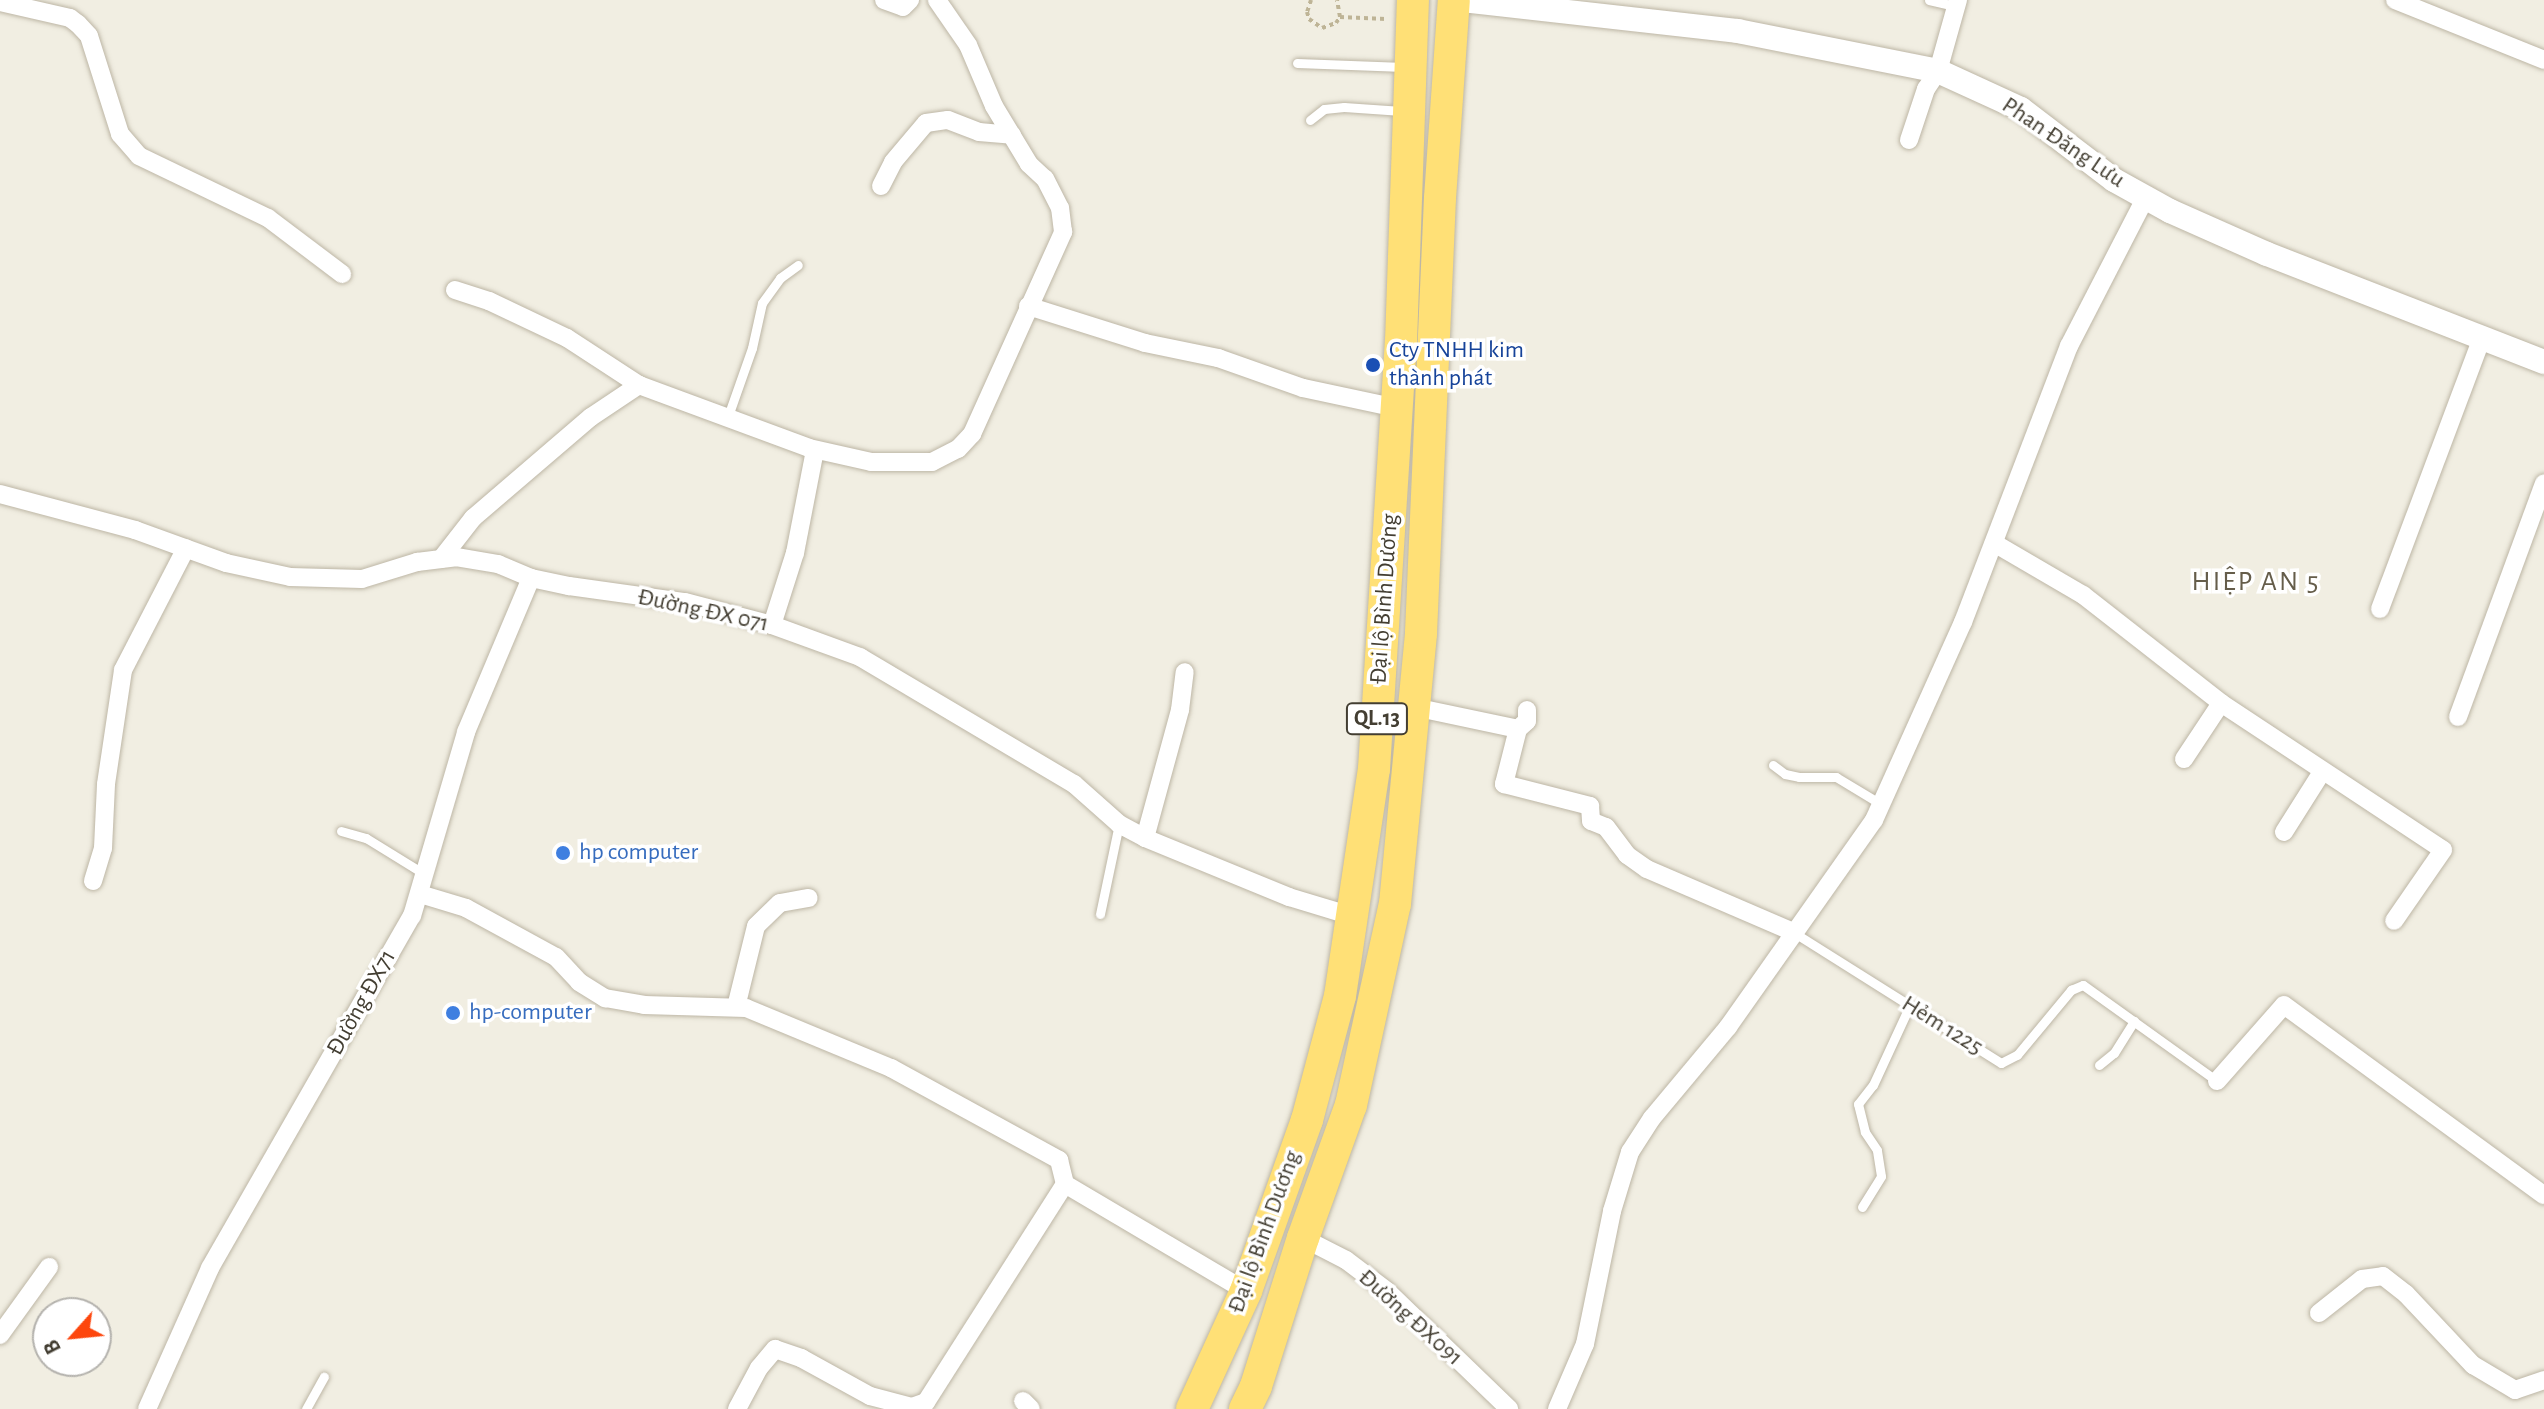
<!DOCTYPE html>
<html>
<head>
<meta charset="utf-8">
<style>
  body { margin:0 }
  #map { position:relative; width:2544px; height:1409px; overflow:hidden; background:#f1eee2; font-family:"Alegreya Sans",sans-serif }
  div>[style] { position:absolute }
  .path>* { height:4px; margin-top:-2px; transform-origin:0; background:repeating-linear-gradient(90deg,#beb496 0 4px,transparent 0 8px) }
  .roads { filter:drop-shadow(0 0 2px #bdb6a5) drop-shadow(0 0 2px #bdb6a5) }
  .service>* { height:9px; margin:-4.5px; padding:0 4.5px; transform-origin:4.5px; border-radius:4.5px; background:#fff }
  .minor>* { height:18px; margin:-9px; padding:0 9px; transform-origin:9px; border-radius:9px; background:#fff }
  .tertiary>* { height:24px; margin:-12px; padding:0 12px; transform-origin:12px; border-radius:12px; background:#fff }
  .trunk>* { height:32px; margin:-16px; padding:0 16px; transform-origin:16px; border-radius:16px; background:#ffe076 }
  .dots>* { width:22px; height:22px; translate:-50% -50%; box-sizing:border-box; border:4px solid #fff; border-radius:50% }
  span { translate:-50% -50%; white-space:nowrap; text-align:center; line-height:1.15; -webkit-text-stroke:7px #fff; paint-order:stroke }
  .shield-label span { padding:2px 6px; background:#fff; border:2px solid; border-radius:6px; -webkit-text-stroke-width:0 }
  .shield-label { font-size:22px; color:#433e32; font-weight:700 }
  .street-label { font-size:24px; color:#433e32 }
  .transit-label { font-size:24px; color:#164399 }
  .left { translate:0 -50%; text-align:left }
  .shop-label { font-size:24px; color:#366cbe }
  .quarter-label { font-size:28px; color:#655d4a; letter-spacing:2px }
  .north { position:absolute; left:32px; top:1297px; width:80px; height:80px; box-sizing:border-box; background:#fff; border:2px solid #b4b2ad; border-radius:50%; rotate:243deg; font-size:22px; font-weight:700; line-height:32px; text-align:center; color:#433e32 }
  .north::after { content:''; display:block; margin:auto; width:28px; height:36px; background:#fd460d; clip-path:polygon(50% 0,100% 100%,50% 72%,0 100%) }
</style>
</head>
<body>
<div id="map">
  <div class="path">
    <i style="left:1311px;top:0;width:13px;rotate:108deg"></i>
    <i style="left:1307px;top:12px;width:7px;rotate:74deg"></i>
    <i style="left:1309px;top:19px;width:16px;rotate:35deg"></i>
    <i style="left:1322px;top:28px;width:15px;rotate:-20deg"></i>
    <i style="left:1336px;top:23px;width:7px;rotate:-56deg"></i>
    <i style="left:1340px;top:17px;width:17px;rotate:-100deg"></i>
    <i style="left:1340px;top:17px;width:46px;rotate:2.5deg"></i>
  </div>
  <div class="roads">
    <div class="service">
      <i style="left:1929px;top:0;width:28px;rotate:13deg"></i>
      <i style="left:1297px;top:63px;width:107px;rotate:2.1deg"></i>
      <i style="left:1310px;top:120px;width:18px;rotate:-38deg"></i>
      <i style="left:1324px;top:109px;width:20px;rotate:-6deg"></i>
      <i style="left:1344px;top:107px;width:58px;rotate:3.9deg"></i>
      <i style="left:727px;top:419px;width:75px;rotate:-70.6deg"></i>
      <i style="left:752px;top:348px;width:46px;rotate:-77.5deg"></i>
      <i style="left:762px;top:303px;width:31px;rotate:-54deg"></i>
      <i style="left:780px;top:278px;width:22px;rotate:-36deg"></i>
      <i style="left:1773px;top:765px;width:15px;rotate:37deg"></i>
      <i style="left:1785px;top:774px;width:14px;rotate:12deg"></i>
      <i style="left:1799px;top:777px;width:37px"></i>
      <i style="left:1836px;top:777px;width:52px;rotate:31deg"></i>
      <i style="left:341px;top:831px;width:26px;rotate:16deg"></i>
      <i style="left:366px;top:838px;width:70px;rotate:31.7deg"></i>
      <i style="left:1100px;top:914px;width:92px;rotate:-78.1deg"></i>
      <i style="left:1793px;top:932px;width:246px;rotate:32.2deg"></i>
      <i style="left:2001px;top:1063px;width:18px;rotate:-27deg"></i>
      <i style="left:2017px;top:1055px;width:85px;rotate:-50.3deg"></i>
      <i style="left:2071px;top:990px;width:13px;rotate:-23deg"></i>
      <i style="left:2083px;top:985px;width:165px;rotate:35.6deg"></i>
      <i style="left:2099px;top:1065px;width:19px;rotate:-39deg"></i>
      <i style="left:2114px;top:1053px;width:38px;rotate:-58deg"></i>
      <i style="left:1862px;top:1207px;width:36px;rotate:-58deg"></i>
      <i style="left:1881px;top:1176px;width:26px;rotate:-99deg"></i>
      <i style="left:1877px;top:1150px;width:22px;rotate:-124deg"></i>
      <i style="left:1865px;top:1132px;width:29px;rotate:-104deg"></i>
      <i style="left:1858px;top:1104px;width:24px;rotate:-52deg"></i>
      <i style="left:1873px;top:1085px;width:86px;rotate:-65.2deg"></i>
      <i style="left:306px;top:1409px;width:37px;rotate:-61deg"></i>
    </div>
    <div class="minor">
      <i style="left:884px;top:0;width:20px;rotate:20deg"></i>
      <i style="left:903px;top:7px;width:10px;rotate:-45deg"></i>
      <i style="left:2395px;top:0;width:161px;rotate:21.9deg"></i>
      <i style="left:0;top:2px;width:72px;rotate:12.9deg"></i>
      <i style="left:70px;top:18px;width:10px;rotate:37deg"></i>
      <i style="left:78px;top:24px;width:16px;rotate:47deg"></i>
      <i style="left:89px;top:36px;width:103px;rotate:72.4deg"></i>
      <i style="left:120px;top:134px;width:29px;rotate:49deg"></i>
      <i style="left:139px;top:156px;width:143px;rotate:25.7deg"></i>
      <i style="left:268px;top:218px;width:93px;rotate:37.1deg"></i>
      <i style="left:1909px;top:140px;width:54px;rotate:-71.6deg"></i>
      <i style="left:1926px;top:89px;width:22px;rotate:-56deg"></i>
      <i style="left:1938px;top:71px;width:74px;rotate:-74.3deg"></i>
      <i style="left:881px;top:186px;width:27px;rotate:-63deg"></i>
      <i style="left:893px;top:162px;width:51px;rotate:-49.8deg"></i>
      <i style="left:926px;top:123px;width:22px;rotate:-8deg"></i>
      <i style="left:948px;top:120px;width:33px;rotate:21deg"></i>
      <i style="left:979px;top:132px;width:33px;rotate:5deg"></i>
      <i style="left:455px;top:290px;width:36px;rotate:18deg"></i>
      <i style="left:489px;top:301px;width:86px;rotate:25.4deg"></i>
      <i style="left:567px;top:338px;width:86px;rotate:33.1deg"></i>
      <i style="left:1028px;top:306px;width:123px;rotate:17.5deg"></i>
      <i style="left:1145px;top:343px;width:75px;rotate:11.6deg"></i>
      <i style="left:1218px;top:358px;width:90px;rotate:19.4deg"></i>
      <i style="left:1303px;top:388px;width:96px;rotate:12deg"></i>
      <i style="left:0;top:494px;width:140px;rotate:14.9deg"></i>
      <i style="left:135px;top:530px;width:97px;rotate:19.9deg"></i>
      <i style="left:226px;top:563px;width:66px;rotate:12.3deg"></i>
      <i style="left:290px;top:577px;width:72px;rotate:1.6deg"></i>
      <i style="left:362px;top:579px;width:58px;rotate:-17.2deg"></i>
      <i style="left:417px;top:562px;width:39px;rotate:-7deg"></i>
      <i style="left:456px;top:557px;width:43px;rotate:9.5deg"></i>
      <i style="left:498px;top:564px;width:36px;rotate:23deg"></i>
      <i style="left:531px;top:578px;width:39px;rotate:12deg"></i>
      <i style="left:569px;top:586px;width:117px;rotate:7.9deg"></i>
      <i style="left:685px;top:602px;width:90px;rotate:14.8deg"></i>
      <i style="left:772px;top:625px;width:94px;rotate:20deg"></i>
      <i style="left:860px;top:657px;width:249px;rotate:30.7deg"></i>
      <i style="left:1074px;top:784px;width:60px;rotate:41.6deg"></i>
      <i style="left:1119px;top:824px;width:30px;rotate:28deg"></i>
      <i style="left:1145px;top:838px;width:156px;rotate:22.3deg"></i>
      <i style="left:1289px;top:897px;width:66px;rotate:16.8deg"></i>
      <i style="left:1994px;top:543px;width:103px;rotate:30.3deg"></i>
      <i style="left:2083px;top:595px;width:175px;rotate:38deg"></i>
      <i style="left:2221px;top:703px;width:266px;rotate:33.5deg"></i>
      <i style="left:2443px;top:850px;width:86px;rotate:124.6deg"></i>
      <i style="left:441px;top:559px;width:52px;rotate:-52deg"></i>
      <i style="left:473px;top:518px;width:155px;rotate:-40.6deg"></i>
      <i style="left:591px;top:417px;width:58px;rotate:-33.7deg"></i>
      <i style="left:639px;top:385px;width:181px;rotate:20.3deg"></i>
      <i style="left:809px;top:448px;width:64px;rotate:12.7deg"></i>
      <i style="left:871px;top:462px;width:61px"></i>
      <i style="left:932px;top:462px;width:29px;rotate:-27deg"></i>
      <i style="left:958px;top:449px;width:21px;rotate:-47deg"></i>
      <i style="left:972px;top:434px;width:222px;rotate:-65.7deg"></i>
      <i style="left:1063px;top:232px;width:24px;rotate:-97deg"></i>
      <i style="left:1060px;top:208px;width:33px;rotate:-117deg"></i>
      <i style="left:1045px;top:179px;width:22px;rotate:-137deg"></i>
      <i style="left:1029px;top:164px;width:68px;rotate:-121.1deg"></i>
      <i style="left:994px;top:106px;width:66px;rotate:-113.1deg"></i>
      <i style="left:968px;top:45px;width:55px;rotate:-124.6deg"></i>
      <i style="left:2380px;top:609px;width:290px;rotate:-69.4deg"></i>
      <i style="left:772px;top:625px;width:76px;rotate:-72.3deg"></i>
      <i style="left:795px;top:553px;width:105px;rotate:-79deg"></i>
      <i style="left:1414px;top:707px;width:106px;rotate:11.9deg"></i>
      <i style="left:2458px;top:717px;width:249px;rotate:-69.8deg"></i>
      <i style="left:1518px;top:729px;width:57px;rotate:104.3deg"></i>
      <i style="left:1504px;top:784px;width:89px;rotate:14.3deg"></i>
      <i style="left:1590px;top:806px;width:15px;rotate:86deg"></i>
      <i style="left:1591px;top:821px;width:16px;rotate:22deg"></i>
      <i style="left:1606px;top:827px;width:35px;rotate:53deg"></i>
      <i style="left:1627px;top:855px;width:24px;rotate:35deg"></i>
      <i style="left:1647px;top:869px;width:159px;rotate:23.3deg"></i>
      <i style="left:1518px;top:729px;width:12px;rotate:-42deg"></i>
      <i style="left:1527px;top:721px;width:11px;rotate:-90deg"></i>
      <i style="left:2184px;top:759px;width:67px;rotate:-56.5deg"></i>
      <i style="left:2284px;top:832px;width:71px;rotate:-57.7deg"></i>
      <i style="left:1145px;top:838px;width:133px;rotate:-74.7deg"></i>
      <i style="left:1180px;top:710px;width:38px;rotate:-83deg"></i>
      <i style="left:93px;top:881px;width:34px;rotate:-73deg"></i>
      <i style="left:103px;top:848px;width:64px;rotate:-87.3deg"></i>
      <i style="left:106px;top:784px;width:115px;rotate:-81.5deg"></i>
      <i style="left:123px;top:670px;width:137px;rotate:-62.7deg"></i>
      <i style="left:420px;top:894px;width:48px;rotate:16.9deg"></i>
      <i style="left:466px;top:908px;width:102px;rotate:28.6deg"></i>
      <i style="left:556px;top:957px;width:34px;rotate:47deg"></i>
      <i style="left:579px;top:982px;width:31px;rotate:32deg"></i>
      <i style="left:605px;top:998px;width:40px;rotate:10deg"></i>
      <i style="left:644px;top:1005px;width:102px;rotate:1.7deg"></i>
      <i style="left:746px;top:1008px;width:157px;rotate:22.5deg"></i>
      <i style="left:891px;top:1068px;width:192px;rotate:28.7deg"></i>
      <i style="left:1059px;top:1160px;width:25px;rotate:76deg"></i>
      <i style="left:1065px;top:1184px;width:210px;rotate:30.6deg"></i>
      <i style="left:736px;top:1007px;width:83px;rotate:-76.1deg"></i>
      <i style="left:756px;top:926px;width:33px;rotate:-44deg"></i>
      <i style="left:780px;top:903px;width:29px;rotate:-10deg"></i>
      <i style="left:2217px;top:1081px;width:101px;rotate:-48.6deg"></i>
      <i style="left:2284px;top:1005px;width:322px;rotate:36.2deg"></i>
      <i style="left:1303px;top:1238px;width:48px;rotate:27.1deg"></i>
      <i style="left:1346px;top:1260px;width:51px;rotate:37.1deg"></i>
      <i style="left:1387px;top:1291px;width:170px;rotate:44deg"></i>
      <i style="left:2319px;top:1313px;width:55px;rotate:-38.3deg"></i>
      <i style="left:2362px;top:1279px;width:21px;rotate:-8deg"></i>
      <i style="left:2383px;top:1276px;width:29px;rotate:38deg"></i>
      <i style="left:2406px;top:1294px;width:98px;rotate:46.7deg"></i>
      <i style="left:2473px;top:1365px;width:49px;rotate:30.8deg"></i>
      <i style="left:2515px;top:1390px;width:31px;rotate:-19deg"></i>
      <i style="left:0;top:1335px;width:84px;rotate:-54.2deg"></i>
      <i style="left:1023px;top:1401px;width:11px;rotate:45deg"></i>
      <i style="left:147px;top:1409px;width:154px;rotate:-65.9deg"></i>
      <i style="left:210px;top:1268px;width:406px;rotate:-60.2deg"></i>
      <i style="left:412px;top:916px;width:192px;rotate:-73.6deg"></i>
      <i style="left:466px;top:732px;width:167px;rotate:-67.1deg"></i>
      <i style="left:737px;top:1409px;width:47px;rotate:-61.8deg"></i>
      <i style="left:759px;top:1368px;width:25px;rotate:-50deg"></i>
      <i style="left:775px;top:1349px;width:28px;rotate:19deg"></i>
      <i style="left:801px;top:1358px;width:79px;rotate:28.8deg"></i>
      <i style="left:870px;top:1396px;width:43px;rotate:14.7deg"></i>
      <i style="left:912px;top:1407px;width:15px;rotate:-20deg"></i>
      <i style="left:926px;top:1402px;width:259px;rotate:-57.5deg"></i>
      <i style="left:1557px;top:1409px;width:71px;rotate:-66.7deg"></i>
      <i style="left:1585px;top:1344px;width:136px;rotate:-78.5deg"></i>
      <i style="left:1612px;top:1211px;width:62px;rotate:-73deg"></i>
      <i style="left:1630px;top:1152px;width:40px;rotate:-57.1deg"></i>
      <i style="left:1652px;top:1118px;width:119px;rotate:-50.1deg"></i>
      <i style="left:1728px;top:1027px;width:253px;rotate:-54.8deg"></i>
      <i style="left:1874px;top:820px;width:217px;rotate:-65.8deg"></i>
      <i style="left:1963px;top:622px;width:296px;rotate:-69deg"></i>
      <i style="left:2069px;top:346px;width:168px;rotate:-62.7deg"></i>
    </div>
    <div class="tertiary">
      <i style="left:1461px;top:0;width:279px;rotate:6.4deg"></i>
      <i style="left:1738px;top:31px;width:204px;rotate:11.3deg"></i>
      <i style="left:1938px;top:71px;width:91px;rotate:24.6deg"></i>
      <i style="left:2021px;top:109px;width:117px;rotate:37.4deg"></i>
      <i style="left:2114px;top:180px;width:64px;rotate:29deg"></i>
      <i style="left:2170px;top:211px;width:106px;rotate:23.9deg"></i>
      <i style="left:2267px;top:254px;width:297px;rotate:21.3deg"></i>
    </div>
    <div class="trunk">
      <i style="left:1192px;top:1409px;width:130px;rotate:-65.4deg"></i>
      <i style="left:1246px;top:1291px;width:182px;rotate:-70.4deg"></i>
      <i style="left:1307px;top:1120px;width:128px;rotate:-75.1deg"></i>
      <i style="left:1340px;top:996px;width:230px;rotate:-81.5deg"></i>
      <i style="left:1374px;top:769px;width:428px;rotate:-86.4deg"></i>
      <i style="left:1401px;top:342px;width:342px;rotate:-88deg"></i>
      <i style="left:1245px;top:1409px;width:25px;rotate:-64deg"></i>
      <i style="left:1256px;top:1386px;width:155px;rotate:-72.4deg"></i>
      <i style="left:1303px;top:1238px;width:141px;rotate:-70.2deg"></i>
      <i style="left:1351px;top:1105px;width:206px;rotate:-77.7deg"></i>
      <i style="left:1395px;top:904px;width:272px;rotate:-84.5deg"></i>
      <i style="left:1421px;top:633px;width:435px;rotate:-87.5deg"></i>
      <i style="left:1440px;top:198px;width:198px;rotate:-86deg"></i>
    </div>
  </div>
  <div class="dots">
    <i style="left:1373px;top:365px;background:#1a4fb4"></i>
    <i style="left:563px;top:853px;background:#3f7fe0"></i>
    <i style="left:453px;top:1013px;background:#3f7fe0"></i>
  </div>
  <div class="shield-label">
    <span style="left:1377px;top:719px">QL.13</span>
  </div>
  <div class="street-label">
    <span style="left:2063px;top:143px;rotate:34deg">Phan Đăng Lưu</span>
    <span style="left:1385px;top:599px;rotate:-86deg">Đại lộ Bình Dương</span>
    <span style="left:703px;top:611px;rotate:12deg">Đường ĐX 071</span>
    <span style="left:362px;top:1003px;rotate:-61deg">Đường ĐX71</span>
    <span style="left:1942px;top:1026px;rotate:32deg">Hẻm 1225</span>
    <span style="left:1265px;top:1232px;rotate:-70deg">Đại lộ Bình Dương</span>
    <span style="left:1410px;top:1318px;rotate:42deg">Đường ĐX091</span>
  </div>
  <div class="transit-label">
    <span class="left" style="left:1389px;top:365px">Cty TNHH kim<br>thành phát</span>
  </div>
  <div class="shop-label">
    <span class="left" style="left:579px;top:853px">hp computer</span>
    <span class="left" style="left:469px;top:1013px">hp-computer</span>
  </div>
  <div class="quarter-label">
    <span style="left:2256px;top:582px">HIỆP AN 5</span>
  </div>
  <div class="north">B</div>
</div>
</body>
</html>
